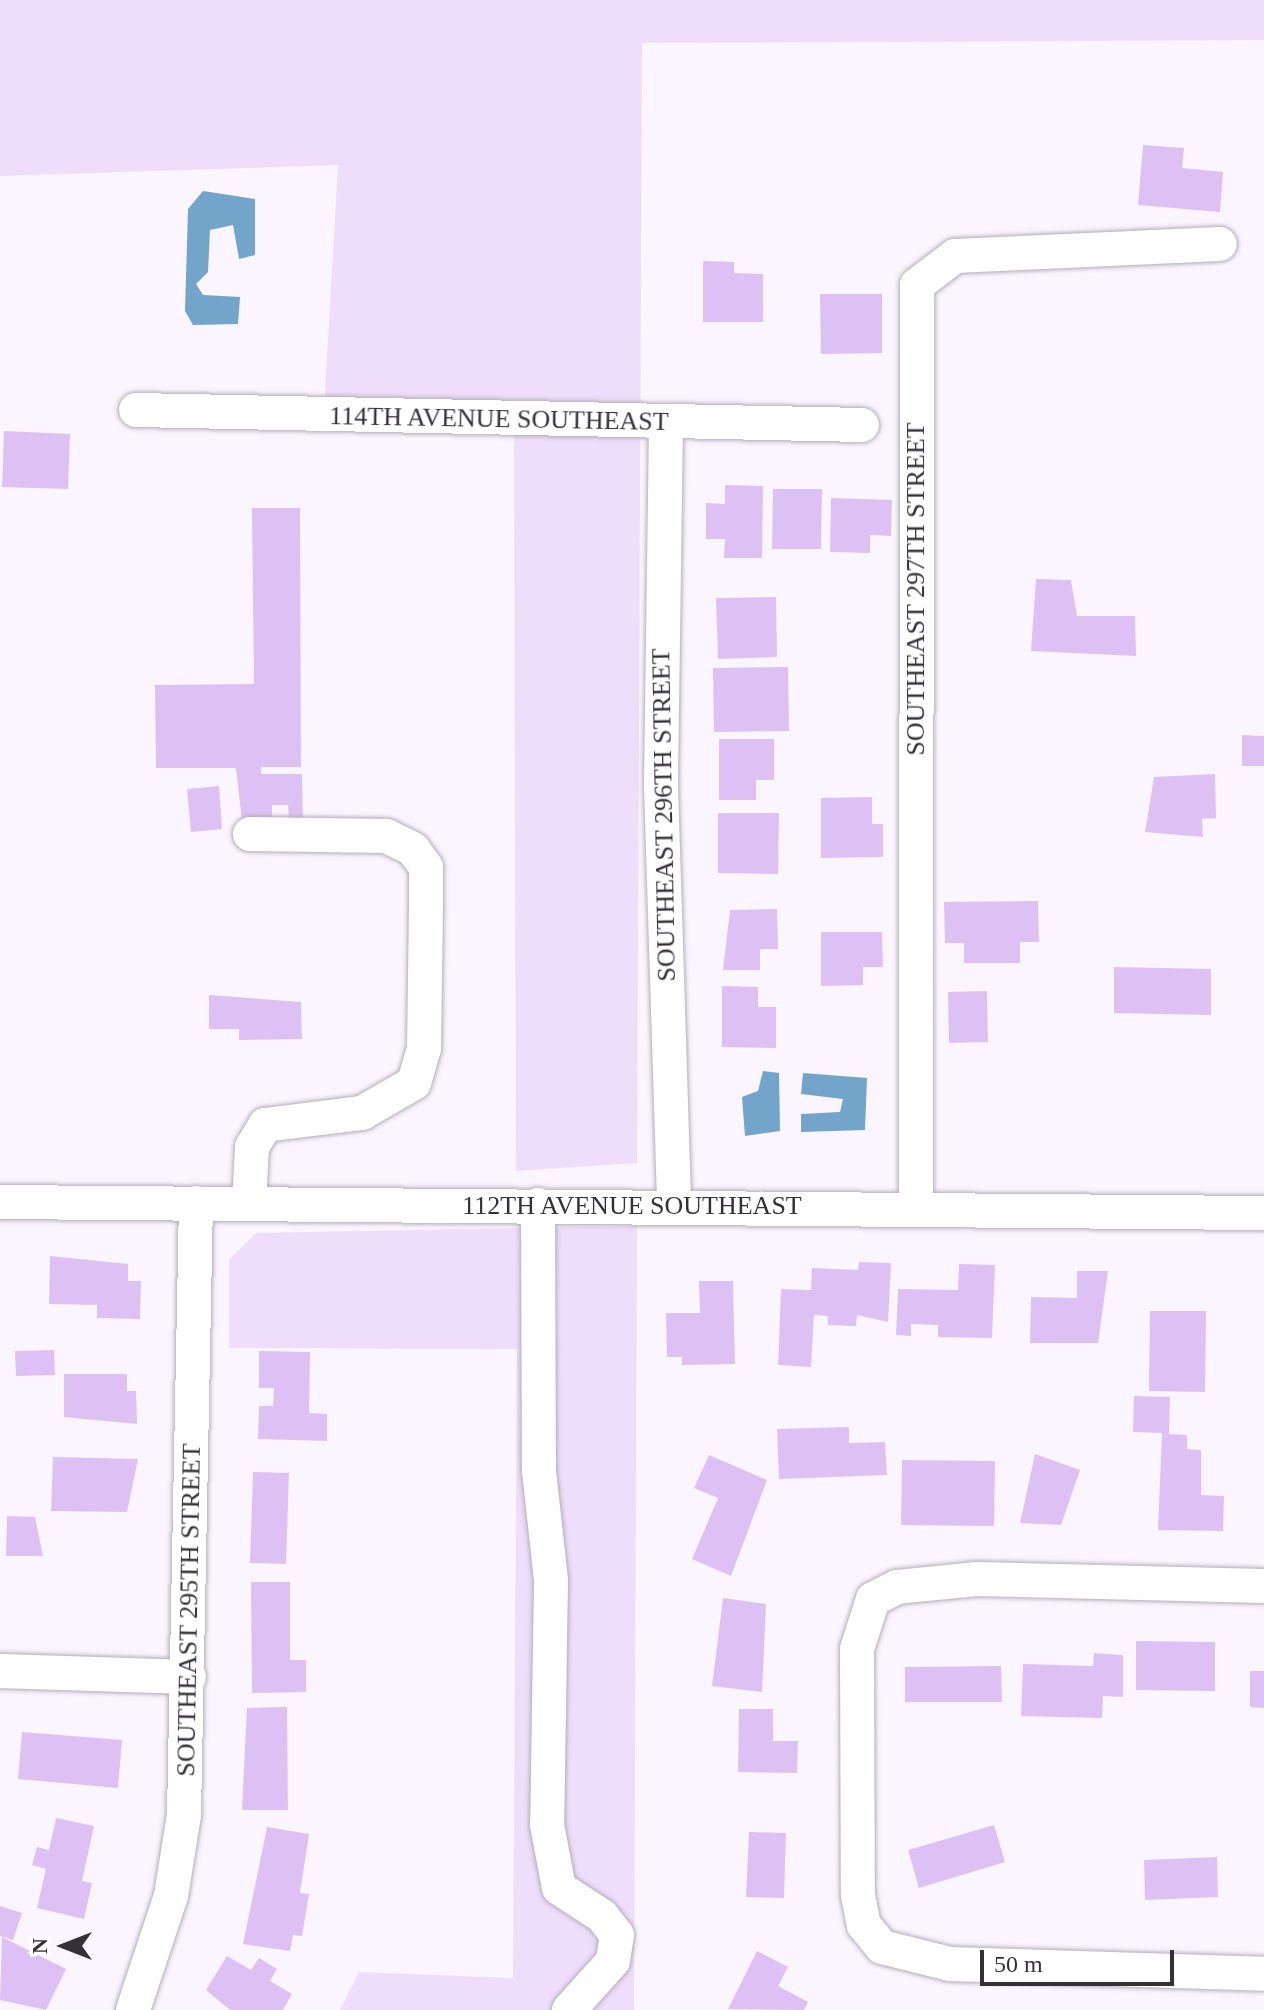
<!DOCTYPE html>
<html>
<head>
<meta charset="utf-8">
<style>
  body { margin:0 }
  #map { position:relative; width:1264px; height:2010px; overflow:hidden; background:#faf5fe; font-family:Georgia,serif }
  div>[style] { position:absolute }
  .green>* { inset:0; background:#eeddfb }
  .water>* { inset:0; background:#73a4c9 }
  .building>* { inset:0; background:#dec1f4 }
  .roads { filter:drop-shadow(0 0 2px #b5aeba) drop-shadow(0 0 2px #b5aeba) }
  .minor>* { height:34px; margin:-17px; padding:0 17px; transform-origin:17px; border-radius:17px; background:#fff }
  span { translate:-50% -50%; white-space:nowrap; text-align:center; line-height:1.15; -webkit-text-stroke:6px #fff; paint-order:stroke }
  .street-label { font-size:26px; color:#343136 }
  .north { position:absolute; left:24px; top:1906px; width:80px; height:80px; -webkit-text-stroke:6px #fff; paint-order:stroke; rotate:270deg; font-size:22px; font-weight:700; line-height:32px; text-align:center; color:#343136 }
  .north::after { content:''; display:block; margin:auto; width:28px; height:36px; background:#343136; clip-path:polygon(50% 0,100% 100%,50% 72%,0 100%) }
  .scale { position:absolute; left:980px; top:1950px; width:194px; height:36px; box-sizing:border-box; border:4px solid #343136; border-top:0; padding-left:10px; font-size:24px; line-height:28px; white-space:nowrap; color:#343136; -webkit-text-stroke:6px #fff; paint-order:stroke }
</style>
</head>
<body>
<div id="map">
  <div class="green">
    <i style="clip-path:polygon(0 0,1264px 0,1264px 40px,642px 43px,637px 1163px,516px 1171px,514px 435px,323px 428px,338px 165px,0 176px)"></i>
    <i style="clip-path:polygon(637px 1226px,634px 2010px,340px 2010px,359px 1972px,513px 1978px,517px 1349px,229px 1348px,229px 1260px,256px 1233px)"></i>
  </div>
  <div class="water">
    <i style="clip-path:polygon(203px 191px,255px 199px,255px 255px,239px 259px,233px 225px,210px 230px,208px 272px,196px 284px,203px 295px,240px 297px,238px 324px,193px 325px,185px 311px,188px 209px)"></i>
    <i style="clip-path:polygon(763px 1071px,779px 1073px,780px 1131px,745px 1136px,742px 1097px,758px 1091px)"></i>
    <i style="clip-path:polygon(803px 1073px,867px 1078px,865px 1130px,801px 1132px,801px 1114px,840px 1112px,843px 1099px,801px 1094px)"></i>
  </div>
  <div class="building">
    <i style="clip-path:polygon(1143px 145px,1184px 148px,1182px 168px,1223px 172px,1220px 212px,1138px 205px)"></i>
    <i style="clip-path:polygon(703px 261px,734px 262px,734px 273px,763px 274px,763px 322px,703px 322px)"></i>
    <i style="clip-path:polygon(820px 294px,882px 294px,882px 353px,821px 354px)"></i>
    <i style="clip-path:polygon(4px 431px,70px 434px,68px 489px,2px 487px)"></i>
    <i style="clip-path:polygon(725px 485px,763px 486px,762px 558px,724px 558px,725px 539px,706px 539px,706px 503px,725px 504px)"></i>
    <i style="clip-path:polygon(773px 489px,822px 489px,821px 549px,772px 549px)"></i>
    <i style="clip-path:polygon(831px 498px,892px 500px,891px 536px,870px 535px,870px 553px,830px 552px)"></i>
    <i style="clip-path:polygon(252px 508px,300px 508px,301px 767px,261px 767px,261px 774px,302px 774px,303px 821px,289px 821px,288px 805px,272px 805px,272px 821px,242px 821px,236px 768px,156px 768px,155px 685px,254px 684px)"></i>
    <i style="clip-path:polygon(1036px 579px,1071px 580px,1077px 616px,1135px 616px,1136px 656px,1031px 651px)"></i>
    <i style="clip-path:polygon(776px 597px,777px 657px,718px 659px,716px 598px)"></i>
    <i style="clip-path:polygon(788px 667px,789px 731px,714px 732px,713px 668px)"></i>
    <i style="clip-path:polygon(1242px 735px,1264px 736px,1264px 766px,1242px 766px)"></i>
    <i style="clip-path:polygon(719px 739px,774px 739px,774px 780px,756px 780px,756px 800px,719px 800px)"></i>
    <i style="clip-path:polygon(1215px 774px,1216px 818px,1202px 819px,1203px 837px,1145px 832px,1154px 777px)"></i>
    <i style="clip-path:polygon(219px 786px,222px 829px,191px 832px,187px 789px)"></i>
    <i style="clip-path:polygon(872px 797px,872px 824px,883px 824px,883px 857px,821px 858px,821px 798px)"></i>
    <i style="clip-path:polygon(718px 813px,779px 813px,778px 874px,718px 873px)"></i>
    <i style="clip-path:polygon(1038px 901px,1039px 942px,1020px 942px,1020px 963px,964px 963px,964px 943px,945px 943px,944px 902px)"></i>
    <i style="clip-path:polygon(777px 909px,778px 949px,760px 949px,760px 970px,723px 970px,730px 910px)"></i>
    <i style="clip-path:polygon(821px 932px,882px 932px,883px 967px,863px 967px,863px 985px,821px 986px)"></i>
    <i style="clip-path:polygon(1114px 967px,1211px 969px,1211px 1015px,1114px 1013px)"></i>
    <i style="clip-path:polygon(722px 986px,758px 987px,758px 1007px,776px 1007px,776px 1048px,722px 1047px)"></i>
    <i style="clip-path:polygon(987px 991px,988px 1042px,949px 1043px,948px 992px)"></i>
    <i style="clip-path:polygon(209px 995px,301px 1002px,302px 1039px,239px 1040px,239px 1029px,209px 1029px)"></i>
    <i style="clip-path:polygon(50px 1256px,128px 1264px,128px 1281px,141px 1281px,140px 1319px,97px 1318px,97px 1305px,49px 1304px)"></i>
    <i style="clip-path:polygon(859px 1262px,891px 1263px,888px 1322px,857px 1315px,856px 1326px,828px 1325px,828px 1316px,814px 1315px,811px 1367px,778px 1365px,781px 1289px,811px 1290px,812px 1268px,858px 1270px)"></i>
    <i style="clip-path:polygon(959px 1264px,995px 1265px,992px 1338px,938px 1337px,938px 1325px,911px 1324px,911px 1336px,896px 1335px,898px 1289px,958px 1290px)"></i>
    <i style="clip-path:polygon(1077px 1271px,1108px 1271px,1098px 1343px,1030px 1343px,1031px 1297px,1077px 1298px)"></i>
    <i style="clip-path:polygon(699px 1281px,733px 1281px,735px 1364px,682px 1365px,682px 1357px,667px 1357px,666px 1313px,700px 1313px)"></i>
    <i style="clip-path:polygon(1150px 1311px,1206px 1311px,1205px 1392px,1149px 1391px)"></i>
    <i style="clip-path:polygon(54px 1350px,55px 1375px,16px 1376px,15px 1351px)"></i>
    <i style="clip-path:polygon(259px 1351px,310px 1352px,309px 1413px,327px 1414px,327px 1441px,258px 1439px,259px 1406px,273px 1406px,274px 1388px,259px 1388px)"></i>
    <i style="clip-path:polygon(64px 1374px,127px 1374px,127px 1391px,136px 1391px,137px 1424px,64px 1417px)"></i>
    <i style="clip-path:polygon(1134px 1396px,1170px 1397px,1169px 1434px,1187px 1435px,1187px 1449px,1201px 1450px,1201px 1495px,1224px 1496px,1223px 1531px,1158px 1530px,1162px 1433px,1133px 1432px)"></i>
    <i style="clip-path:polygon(849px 1427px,849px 1443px,885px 1442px,887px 1475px,779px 1479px,777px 1429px)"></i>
    <i style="clip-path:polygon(1035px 1454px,1080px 1470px,1061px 1525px,1020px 1523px)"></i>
    <i style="clip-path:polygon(709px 1455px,767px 1480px,731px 1576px,692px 1559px,718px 1498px,694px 1488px)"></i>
    <i style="clip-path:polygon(53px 1457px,138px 1459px,127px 1512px,51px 1511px)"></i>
    <i style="clip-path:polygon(902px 1460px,995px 1461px,994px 1526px,901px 1525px)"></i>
    <i style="clip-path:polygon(253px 1472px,289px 1473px,286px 1564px,250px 1563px)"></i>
    <i style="clip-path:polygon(7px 1516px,35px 1517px,43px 1556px,6px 1556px)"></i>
    <i style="clip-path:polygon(251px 1582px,290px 1582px,290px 1660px,306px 1660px,306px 1692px,252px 1693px)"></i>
    <i style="clip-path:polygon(723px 1598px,766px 1604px,762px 1692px,712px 1686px)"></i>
    <i style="clip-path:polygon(1136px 1641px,1215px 1642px,1215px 1691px,1136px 1690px)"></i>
    <i style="clip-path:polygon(1094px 1653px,1123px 1655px,1123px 1697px,1103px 1696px,1102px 1718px,1021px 1716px,1023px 1664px,1093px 1666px)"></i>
    <i style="clip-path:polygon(1001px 1666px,1002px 1702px,905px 1702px,905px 1667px)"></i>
    <i style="clip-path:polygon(1250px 1671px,1264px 1671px,1264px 1708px,1250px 1707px)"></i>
    <i style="clip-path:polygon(287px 1707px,288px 1810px,242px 1810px,247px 1708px)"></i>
    <i style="clip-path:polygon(739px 1709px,773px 1709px,773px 1741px,798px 1741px,797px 1773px,738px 1772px)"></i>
    <i style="clip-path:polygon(22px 1732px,122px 1740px,118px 1788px,18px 1779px)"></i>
    <i style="clip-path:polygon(56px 1818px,94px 1826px,82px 1881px,92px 1883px,84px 1919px,37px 1908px,46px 1869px,32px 1865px,37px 1847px,49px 1850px)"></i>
    <i style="clip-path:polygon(994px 1825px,1005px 1862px,919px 1888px,908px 1850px)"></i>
    <i style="clip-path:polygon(267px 1827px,309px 1834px,300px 1893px,309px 1894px,302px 1936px,293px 1935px,290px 1951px,243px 1944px)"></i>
    <i style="clip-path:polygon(749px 1832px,786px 1833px,784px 1898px,746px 1897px)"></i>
    <i style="clip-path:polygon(1217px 1857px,1218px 1897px,1145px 1900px,1144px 1860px)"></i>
    <i style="clip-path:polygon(0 1906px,22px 1913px,13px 1940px,0 1936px)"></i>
    <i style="clip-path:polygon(2px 1937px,66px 1969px,46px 2010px,0 2000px)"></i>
    <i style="clip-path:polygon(757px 1951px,788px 1967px,778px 1986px,808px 2002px,804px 2010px,728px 2009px)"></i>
    <i style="clip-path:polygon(227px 1956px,251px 1970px,259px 1958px,277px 1969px,270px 1981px,292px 1994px,283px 2010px,230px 2010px,206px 1990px)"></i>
  </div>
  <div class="roads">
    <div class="minor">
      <i style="left:136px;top:410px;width:726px;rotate:1.18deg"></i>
      <i style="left:666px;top:424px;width:362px;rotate:90.8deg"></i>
      <i style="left:661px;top:786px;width:421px;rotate:88.2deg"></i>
      <i style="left:0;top:1202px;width:1264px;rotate:0.5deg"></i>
      <i style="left:249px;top:1203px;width:56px;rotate:-86.9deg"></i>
      <i style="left:252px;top:1147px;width:26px;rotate:-59deg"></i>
      <i style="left:265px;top:1125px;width:98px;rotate:-7.1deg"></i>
      <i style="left:362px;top:1113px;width:60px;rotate:-30deg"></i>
      <i style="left:414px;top:1083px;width:35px;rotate:-74deg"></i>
      <i style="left:424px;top:1049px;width:149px;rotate:-89.2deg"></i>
      <i style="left:426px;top:900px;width:33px;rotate:-90deg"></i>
      <i style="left:426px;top:867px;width:22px;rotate:-126deg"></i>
      <i style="left:413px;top:849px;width:30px;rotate:-154deg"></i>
      <i style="left:386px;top:836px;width:136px;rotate:-179.2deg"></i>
      <i style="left:538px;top:1205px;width:266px;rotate:89.8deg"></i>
      <i style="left:539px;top:1471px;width:110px;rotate:83.7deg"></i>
      <i style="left:551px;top:1580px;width:245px;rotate:90.9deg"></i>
      <i style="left:547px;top:1825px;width:64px;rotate:79.2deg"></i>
      <i style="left:559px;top:1888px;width:51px;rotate:33.1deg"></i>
      <i style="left:602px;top:1916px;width:24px;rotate:52deg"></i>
      <i style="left:617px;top:1935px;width:26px;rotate:99deg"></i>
      <i style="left:613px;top:1961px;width:66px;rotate:131.9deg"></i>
      <i style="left:916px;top:1207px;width:922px;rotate:-89.94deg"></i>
      <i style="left:917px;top:285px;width:48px;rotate:-37.3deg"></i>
      <i style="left:955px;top:256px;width:265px;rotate:-2.6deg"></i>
      <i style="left:1264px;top:1586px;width:287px;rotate:-178.6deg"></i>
      <i style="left:977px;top:1579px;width:80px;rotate:174.3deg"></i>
      <i style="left:897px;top:1587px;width:27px;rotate:153deg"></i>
      <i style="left:873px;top:1599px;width:52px;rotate:107.7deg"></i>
      <i style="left:857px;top:1649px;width:246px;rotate:89.8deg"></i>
      <i style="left:858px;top:1895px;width:31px;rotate:79deg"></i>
      <i style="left:864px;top:1925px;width:28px;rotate:51deg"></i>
      <i style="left:882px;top:1947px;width:70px;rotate:14deg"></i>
      <i style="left:950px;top:1964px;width:314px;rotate:1.8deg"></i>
      <i style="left:0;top:1671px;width:189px;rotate:1.8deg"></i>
      <i style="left:133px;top:2010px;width:120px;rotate:-71.6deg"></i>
      <i style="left:171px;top:1896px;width:82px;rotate:-80.9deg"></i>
      <i style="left:184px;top:1815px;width:612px;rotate:-88.88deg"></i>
    </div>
  </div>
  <div class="street-label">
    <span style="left:499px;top:419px;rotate:1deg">114TH AVENUE SOUTHEAST</span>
    <span style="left:916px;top:589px;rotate:-90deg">SOUTHEAST 297TH STREET</span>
    <span style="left:664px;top:815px;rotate:-91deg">SOUTHEAST 296TH STREET</span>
    <span style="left:632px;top:1206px">112TH AVENUE SOUTHEAST</span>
    <span style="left:189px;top:1610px;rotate:-89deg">SOUTHEAST 295TH STREET</span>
  </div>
  <div class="north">N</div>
  <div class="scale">50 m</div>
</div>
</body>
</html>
